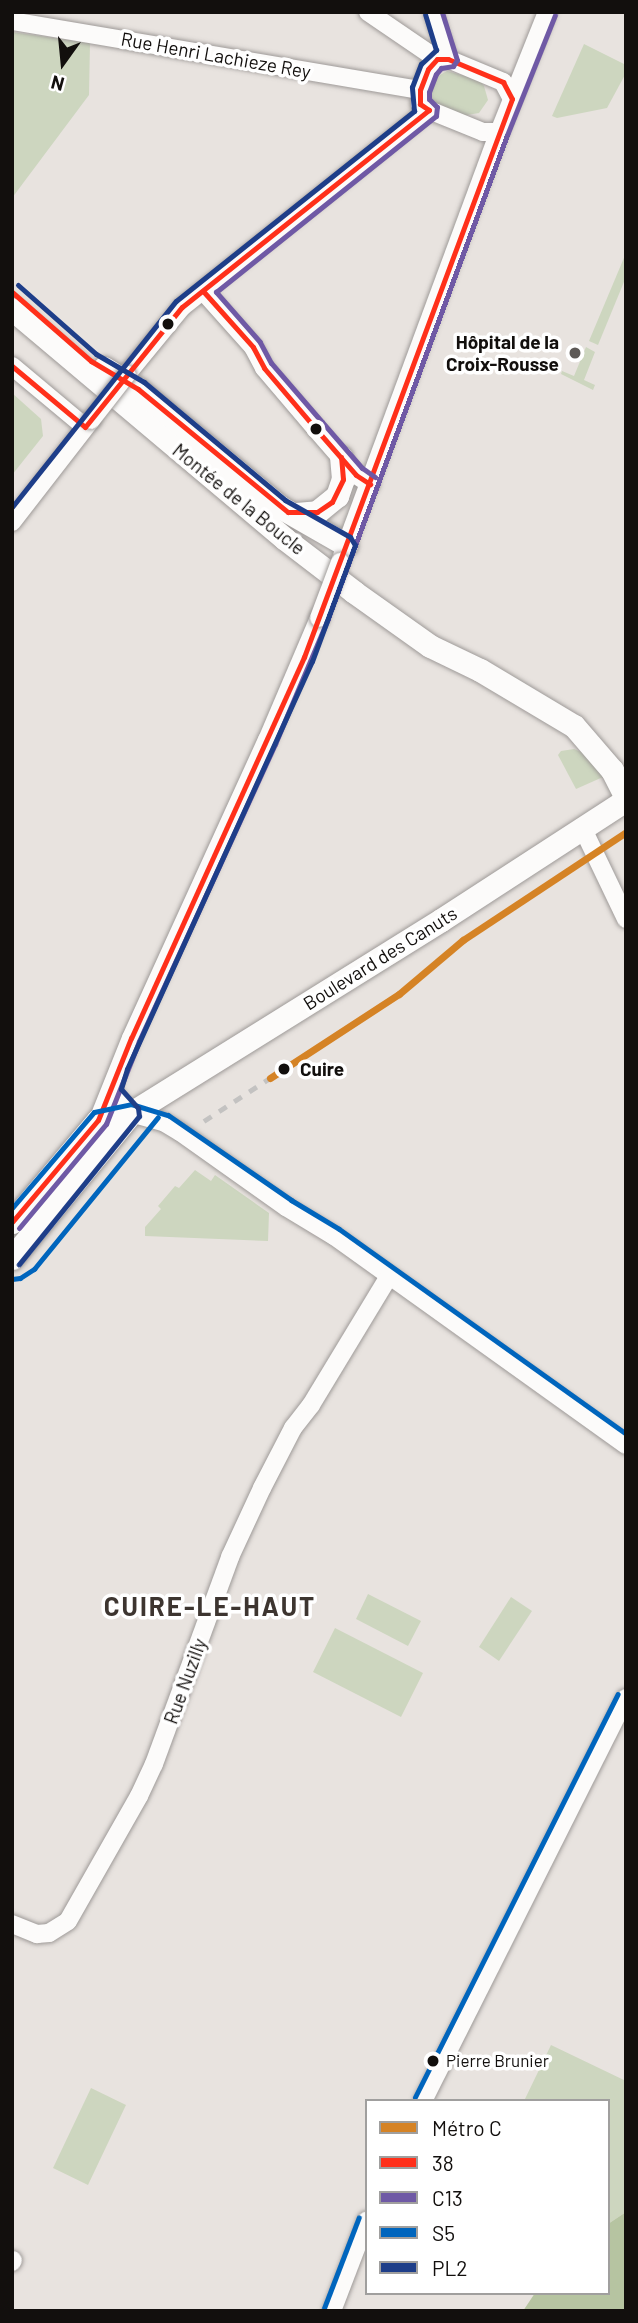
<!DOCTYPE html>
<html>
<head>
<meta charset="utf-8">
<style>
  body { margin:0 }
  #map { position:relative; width:638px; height:2323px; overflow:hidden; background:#e8e3df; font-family:Barlow,sans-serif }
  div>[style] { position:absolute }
  .green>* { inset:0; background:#cdd6bf }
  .forest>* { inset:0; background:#b6c4a1 }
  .roads { filter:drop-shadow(0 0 2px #9e9a98) drop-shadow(0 0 2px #9e9a98) }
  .minor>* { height:18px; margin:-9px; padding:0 9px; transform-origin:9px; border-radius:9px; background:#fcfbfa }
  .major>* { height:23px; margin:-11.5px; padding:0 11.5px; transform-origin:11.5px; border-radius:11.5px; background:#fcfbfa }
  .rail>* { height:5px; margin-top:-2.5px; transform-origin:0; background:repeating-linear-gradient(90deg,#c3c2c1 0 9px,transparent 0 18px) }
  .bridges { filter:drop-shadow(0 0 2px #9e9a98) drop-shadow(0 0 2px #9e9a98) }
  .minor-bridge>* { height:18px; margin:-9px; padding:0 9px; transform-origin:9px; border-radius:9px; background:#fcfbfa }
  .bus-1>* { height:5px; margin:-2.5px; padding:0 2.5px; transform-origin:2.5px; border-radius:2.5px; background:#ff301a }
  .bus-2>* { height:5px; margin:-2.5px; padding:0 2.5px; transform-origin:2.5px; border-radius:2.5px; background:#6f59a5 }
  .bus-3>* { height:5px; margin:-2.5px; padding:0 2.5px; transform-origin:2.5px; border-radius:2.5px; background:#0065bd }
  .bus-4>* { height:5px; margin:-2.5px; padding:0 2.5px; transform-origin:2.5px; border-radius:2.5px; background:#1e3e89 }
  .metro-1>* { height:7px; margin:-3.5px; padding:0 3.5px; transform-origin:3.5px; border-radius:3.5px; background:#d58325 }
  .dots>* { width:19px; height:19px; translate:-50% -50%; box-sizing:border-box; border:4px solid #fff; border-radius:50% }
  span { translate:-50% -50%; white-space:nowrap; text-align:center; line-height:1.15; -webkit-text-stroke:7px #fff; paint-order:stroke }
  .bus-label { font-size:17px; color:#120f0d }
  .left { translate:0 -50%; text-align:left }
  .street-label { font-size:19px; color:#120f0d }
  .poi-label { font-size:19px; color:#120f0d; font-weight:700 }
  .right { translate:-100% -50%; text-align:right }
  .stop-label { font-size:19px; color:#120f0d; font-weight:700 }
  .district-label { font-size:26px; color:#3d3530; font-weight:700; letter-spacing:2px }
  .frame { position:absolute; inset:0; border:14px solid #120f0d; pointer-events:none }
  .legend { position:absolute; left:365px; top:2099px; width:245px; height:196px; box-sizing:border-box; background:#fff; border:2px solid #a09f9e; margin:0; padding:9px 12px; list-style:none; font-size:21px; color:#120f0d }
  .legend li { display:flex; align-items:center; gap:14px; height:35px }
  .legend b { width:35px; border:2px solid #a09f9e }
  .north { position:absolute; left:28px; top:28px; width:70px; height:70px; -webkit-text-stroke:5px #fff; paint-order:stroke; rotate:195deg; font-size:19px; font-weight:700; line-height:28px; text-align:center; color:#120f0d }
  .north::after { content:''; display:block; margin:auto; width:24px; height:32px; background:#120f0d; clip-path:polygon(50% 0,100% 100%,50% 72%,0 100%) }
</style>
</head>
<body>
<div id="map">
  <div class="green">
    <i style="clip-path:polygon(12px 32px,90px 43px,89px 95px,12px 198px)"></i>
    <i style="clip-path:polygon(584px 44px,626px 65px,626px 73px,607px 108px,557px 118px,552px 116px)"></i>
    <i style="clip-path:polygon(447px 71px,479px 80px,484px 86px,488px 100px,479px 113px,461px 116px,433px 102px,430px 94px,433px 79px)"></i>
    <i style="clip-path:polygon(626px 253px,626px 277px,598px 345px,589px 341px)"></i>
    <i style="clip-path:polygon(586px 347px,595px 352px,584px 380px,595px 385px,593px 390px,561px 374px,562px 371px,574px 376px)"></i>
    <i style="clip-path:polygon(12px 393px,41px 419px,43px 436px,12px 475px)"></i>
    <i style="clip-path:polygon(574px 749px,586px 754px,603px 777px,576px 789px,558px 755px,561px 751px)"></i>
    <i style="clip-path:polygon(195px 1170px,211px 1181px,215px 1175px,269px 1213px,268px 1241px,145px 1236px,145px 1227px,161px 1209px,158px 1206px,175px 1186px,179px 1188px)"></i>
    <i style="clip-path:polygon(368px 1594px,421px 1621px,408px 1646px,356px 1619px)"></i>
    <i style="clip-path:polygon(511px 1597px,532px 1611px,499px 1661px,479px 1647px)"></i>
    <i style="clip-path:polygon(335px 1628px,423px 1673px,401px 1717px,313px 1672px)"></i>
    <i style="clip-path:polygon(551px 2045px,626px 2081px,626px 2212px,608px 2224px,608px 2101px,524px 2101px)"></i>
    <i style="clip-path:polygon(91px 2088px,126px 2105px,88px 2185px,53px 2168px)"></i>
  </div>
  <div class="forest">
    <i style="clip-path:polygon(626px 2212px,626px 2311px,523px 2311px,535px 2293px,608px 2293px,608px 2224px)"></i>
  </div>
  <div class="roads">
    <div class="minor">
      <i style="left:368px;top:12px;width:83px;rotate:34.3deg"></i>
      <i style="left:433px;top:12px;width:49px;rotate:72.3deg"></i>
      <i style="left:12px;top:21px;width:414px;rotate:9.6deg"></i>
      <i style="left:499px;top:132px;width:16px;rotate:180deg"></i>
      <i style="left:483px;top:132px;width:58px;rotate:-157.8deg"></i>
      <i style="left:429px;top:110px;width:11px;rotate:-146deg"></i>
      <i style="left:420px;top:104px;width:14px;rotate:-90deg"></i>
      <i style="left:420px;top:90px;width:22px;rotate:-69deg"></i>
      <i style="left:428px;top:69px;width:13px;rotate:-48deg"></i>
      <i style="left:437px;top:59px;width:11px"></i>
      <i style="left:448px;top:59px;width:60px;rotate:22.7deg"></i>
      <i style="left:503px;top:82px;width:19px;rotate:62deg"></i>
      <i style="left:203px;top:291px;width:75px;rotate:48.2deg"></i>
      <i style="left:253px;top:347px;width:24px;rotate:62deg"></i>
      <i style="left:264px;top:368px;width:79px;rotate:49.6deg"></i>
      <i style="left:315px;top:428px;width:62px;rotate:48.9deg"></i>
      <i style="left:356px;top:475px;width:17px;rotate:33deg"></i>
      <i style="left:12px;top:366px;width:95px;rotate:39.9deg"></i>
      <i style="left:127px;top:374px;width:87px;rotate:-50.6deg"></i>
      <i style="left:182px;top:307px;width:316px;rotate:-38.6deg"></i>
      <i style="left:12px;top:522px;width:129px;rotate:-52.2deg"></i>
      <i style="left:342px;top:556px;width:452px;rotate:-69.7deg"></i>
      <i style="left:499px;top:132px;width:129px;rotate:-68.2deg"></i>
      <i style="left:582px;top:827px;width:102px;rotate:64.4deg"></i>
      <i style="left:111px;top:1091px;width:30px;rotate:48deg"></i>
      <i style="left:131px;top:1113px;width:35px;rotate:16deg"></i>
      <i style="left:165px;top:1123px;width:17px;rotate:31deg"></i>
      <i style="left:180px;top:1132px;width:130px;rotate:35.3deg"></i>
      <i style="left:286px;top:1207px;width:56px;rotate:31.1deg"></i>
      <i style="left:334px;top:1236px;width:359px;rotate:35.6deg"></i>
      <i style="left:98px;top:1120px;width:88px;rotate:-68.1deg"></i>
      <i style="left:131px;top:1038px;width:328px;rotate:-65.5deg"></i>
      <i style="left:267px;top:740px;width:133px;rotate:-66.9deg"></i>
      <i style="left:12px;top:1924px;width:27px;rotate:22deg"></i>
      <i style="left:37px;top:1934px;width:12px;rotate:-5deg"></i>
      <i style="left:49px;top:1933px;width:22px;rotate:-32deg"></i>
      <i style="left:68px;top:1921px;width:144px;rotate:-60.4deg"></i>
      <i style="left:139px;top:1796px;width:35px;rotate:-65deg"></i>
      <i style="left:154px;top:1764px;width:221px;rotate:-69.8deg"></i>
      <i style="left:230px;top:1557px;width:76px;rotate:-65.1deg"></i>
      <i style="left:262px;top:1488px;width:68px;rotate:-62.7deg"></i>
      <i style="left:293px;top:1428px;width:29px;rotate:-52deg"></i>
      <i style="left:311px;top:1405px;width:151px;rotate:-58.8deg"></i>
      <i style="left:423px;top:2101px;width:451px;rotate:-63.3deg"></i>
      <i style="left:12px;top:2262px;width:2px;rotate:-63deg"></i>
      <i style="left:332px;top:2311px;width:97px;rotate:-69deg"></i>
    </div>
    <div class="major">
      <i style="left:12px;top:309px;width:357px;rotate:40.1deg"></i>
      <i style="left:285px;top:539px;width:87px;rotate:37.5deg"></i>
      <i style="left:354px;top:592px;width:93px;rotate:35.4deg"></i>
      <i style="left:430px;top:646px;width:55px;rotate:25.6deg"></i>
      <i style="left:480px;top:670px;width:109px;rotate:30.8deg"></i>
      <i style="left:574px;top:726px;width:58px;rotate:49.2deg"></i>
      <i style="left:612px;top:770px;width:30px;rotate:63deg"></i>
      <i style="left:104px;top:368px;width:40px;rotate:32deg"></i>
      <i style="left:138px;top:389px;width:185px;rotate:39.7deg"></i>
      <i style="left:280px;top:507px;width:76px;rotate:29.9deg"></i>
      <i style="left:296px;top:514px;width:21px;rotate:-5deg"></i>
      <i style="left:317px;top:512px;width:26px;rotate:-39deg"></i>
      <i style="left:337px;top:496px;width:18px;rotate:-71deg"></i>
      <i style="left:343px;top:479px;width:22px;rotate:-95deg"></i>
      <i style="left:12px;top:1222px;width:133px;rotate:-49.9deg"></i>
      <i style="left:98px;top:1120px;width:34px;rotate:-12deg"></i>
      <i style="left:131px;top:1113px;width:365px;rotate:-31.9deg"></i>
      <i style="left:441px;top:920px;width:221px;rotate:-33deg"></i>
      <i style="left:12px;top:1258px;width:188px;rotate:-50.6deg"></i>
    </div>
  </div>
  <div class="rail">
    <i style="left:204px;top:1121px;width:79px;rotate:-33.1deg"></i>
  </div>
  <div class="bridges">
    <div class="minor-bridge">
      <i style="left:91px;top:420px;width:58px;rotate:-52deg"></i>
      <i style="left:319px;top:618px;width:60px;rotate:-69.4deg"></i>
    </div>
  </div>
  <div class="bus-1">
    <i style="left:203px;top:291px;width:75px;rotate:48.2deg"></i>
    <i style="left:253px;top:347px;width:24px;rotate:62deg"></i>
    <i style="left:264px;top:368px;width:79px;rotate:49.6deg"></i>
    <i style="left:315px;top:428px;width:62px;rotate:48.9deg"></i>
    <i style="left:356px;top:475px;width:17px;rotate:33deg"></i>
    <i style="left:12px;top:292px;width:105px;rotate:41.1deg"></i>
    <i style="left:91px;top:361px;width:55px;rotate:30.8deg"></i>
    <i style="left:138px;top:389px;width:194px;rotate:39.4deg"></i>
    <i style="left:288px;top:512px;width:29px"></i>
    <i style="left:317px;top:512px;width:18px;rotate:-34deg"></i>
    <i style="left:332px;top:502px;width:25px;rotate:-64deg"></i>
    <i style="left:343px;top:479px;width:22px;rotate:-95deg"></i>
    <i style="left:12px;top:366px;width:95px;rotate:39.9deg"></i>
    <i style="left:85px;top:427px;width:154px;rotate:-51.1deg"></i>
    <i style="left:182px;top:307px;width:316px;rotate:-38.6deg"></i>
    <i style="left:429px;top:110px;width:11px;rotate:-146deg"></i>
    <i style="left:420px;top:104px;width:14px;rotate:-90deg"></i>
    <i style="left:420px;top:90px;width:22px;rotate:-69deg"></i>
    <i style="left:428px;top:69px;width:13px;rotate:-48deg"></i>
    <i style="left:437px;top:59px;width:11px"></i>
    <i style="left:448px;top:59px;width:60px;rotate:22.7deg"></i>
    <i style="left:503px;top:82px;width:19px;rotate:62deg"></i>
    <i style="left:512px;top:99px;width:596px;rotate:110.44deg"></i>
    <i style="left:304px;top:657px;width:418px;rotate:114.4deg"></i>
    <i style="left:131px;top:1038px;width:88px;rotate:111.9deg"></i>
    <i style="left:98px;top:1120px;width:133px;rotate:130.1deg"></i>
  </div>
  <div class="bus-2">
    <i style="left:375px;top:477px;width:16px;rotate:-145deg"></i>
    <i style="left:362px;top:468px;width:61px;rotate:-131deg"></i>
    <i style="left:322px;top:422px;width:78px;rotate:-130.8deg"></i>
    <i style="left:271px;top:363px;width:24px;rotate:-118deg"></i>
    <i style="left:260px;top:342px;width:67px;rotate:-131.3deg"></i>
    <i style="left:216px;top:292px;width:282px;rotate:-38.7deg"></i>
    <i style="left:436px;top:116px;width:9px;rotate:-84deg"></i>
    <i style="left:437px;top:107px;width:11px;rotate:-135deg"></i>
    <i style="left:429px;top:99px;width:7px;rotate:-90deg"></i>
    <i style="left:429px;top:92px;width:19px;rotate:-69deg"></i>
    <i style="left:436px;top:74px;width:8px;rotate:-50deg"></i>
    <i style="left:441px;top:68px;width:12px;rotate:-9deg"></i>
    <i style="left:453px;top:66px;width:7px;rotate:-56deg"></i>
    <i style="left:457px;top:60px;width:50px;rotate:-107.4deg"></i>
    <i style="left:19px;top:1228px;width:136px;rotate:-50.1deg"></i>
    <i style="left:106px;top:1124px;width:89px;rotate:-68.3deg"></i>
    <i style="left:139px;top:1041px;width:327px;rotate:-65.4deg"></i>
    <i style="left:275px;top:744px;width:134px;rotate:-67.1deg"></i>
    <i style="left:327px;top:621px;width:518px;rotate:-69.68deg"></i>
    <i style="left:507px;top:135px;width:129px;rotate:-68.2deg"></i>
  </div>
  <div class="bus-3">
    <i style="left:12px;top:1208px;width:126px;rotate:-49.5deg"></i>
    <i style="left:94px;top:1112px;width:38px;rotate:-12deg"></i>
    <i style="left:131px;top:1104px;width:39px;rotate:17deg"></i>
    <i style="left:168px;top:1115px;width:150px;rotate:34.6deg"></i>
    <i style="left:291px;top:1200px;width:56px;rotate:31.1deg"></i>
    <i style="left:339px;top:1229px;width:353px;rotate:35.5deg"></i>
    <i style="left:12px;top:1279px;width:8px;rotate:-7deg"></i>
    <i style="left:20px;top:1278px;width:17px;rotate:-33deg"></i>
    <i style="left:34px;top:1269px;width:196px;rotate:-50.8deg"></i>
    <i style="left:415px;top:2097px;width:451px;rotate:-63.3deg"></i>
    <i style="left:324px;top:2308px;width:97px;rotate:-69deg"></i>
  </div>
  <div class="bus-4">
    <i style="left:18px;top:285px;width:104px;rotate:41.5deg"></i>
    <i style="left:96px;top:354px;width:56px;rotate:30.3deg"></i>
    <i style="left:144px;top:382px;width:184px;rotate:39.9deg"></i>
    <i style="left:285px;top:500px;width:75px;rotate:29.6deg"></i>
    <i style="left:350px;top:537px;width:9px;rotate:58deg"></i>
    <i style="left:355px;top:545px;width:124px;rotate:110.3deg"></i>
    <i style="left:312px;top:661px;width:448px;rotate:114.4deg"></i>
    <i style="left:127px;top:1069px;width:21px;rotate:107deg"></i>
    <i style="left:121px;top:1089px;width:25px;rotate:48deg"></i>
    <i style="left:138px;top:1108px;width:8px;rotate:83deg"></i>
    <i style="left:139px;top:1116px;width:191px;rotate:129deg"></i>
    <i style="left:12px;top:507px;width:263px;rotate:-51.5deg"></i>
    <i style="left:176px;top:301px;width:305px;rotate:-38.6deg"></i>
    <i style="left:414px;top:111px;width:24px;rotate:-95deg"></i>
    <i style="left:412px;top:87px;width:25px;rotate:-69deg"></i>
    <i style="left:421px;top:64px;width:21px;rotate:-43deg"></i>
    <i style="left:436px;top:50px;width:37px;rotate:-107deg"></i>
  </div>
  <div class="metro-1">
    <i style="left:270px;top:1078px;width:154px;rotate:-33.1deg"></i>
    <i style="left:399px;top:994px;width:84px;rotate:-40.2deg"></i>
    <i style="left:463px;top:940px;width:196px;rotate:-33.5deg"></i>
  </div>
  <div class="dots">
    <i style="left:168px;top:324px;background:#120f0d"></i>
    <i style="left:575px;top:353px;background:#5d5956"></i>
    <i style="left:316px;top:429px;background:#120f0d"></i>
    <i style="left:284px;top:1069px;background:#120f0d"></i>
    <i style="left:433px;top:2061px;background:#120f0d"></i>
  </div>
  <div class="bus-label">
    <span class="left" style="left:446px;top:2061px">Pierre Brunier</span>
  </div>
  <div class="street-label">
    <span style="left:216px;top:55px;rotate:10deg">Rue Henri Lachieze Rey</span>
    <span style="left:239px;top:499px;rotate:39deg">Montée de la Boucle</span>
    <span style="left:380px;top:958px;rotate:-32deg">Boulevard des Canuts</span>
    <span style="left:185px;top:1681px;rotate:-70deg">Rue Nuzilly</span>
  </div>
  <div class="poi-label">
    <span class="right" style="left:559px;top:353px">Hôpital de la<br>Croix-Rousse</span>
  </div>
  <div class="stop-label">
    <span class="left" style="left:300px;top:1069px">Cuire</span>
  </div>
  <div class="district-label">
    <span style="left:210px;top:1606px">CUIRE-LE-HAUT</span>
  </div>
  <div class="frame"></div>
  <ul class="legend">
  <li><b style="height:9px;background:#d58325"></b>Métro C</li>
  <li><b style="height:9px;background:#ff301a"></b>38</li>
  <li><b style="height:9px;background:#6f59a5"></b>C13</li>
  <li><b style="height:9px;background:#0065bd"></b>S5</li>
  <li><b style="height:9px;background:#1e3e89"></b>PL2</li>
  </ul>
  <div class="north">N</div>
</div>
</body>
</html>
